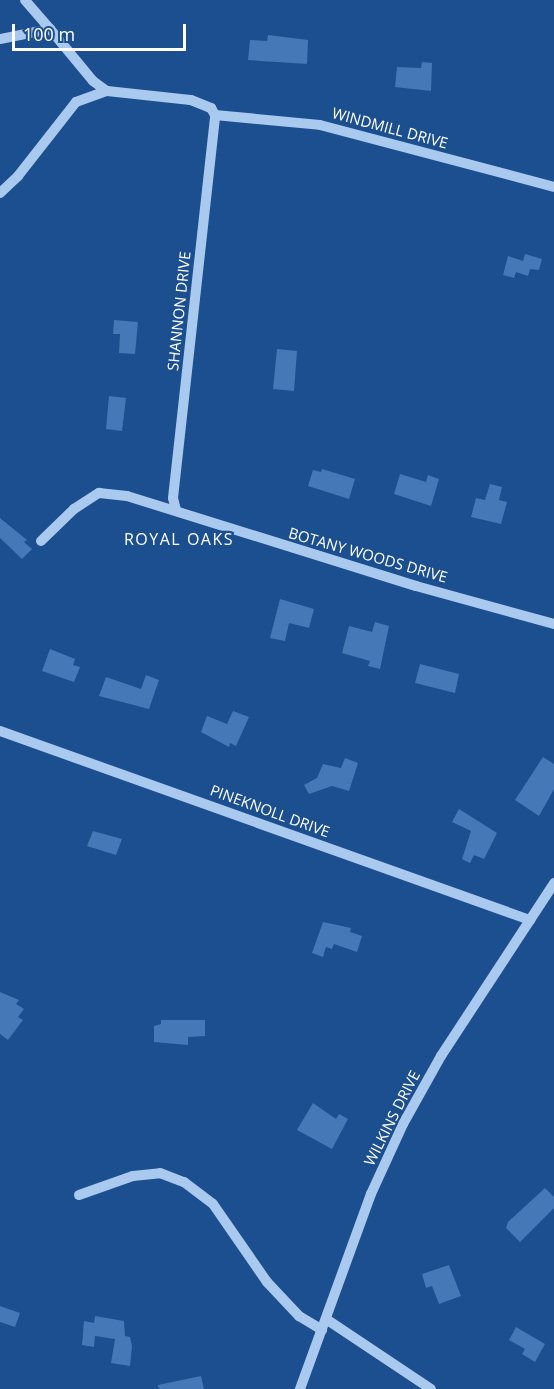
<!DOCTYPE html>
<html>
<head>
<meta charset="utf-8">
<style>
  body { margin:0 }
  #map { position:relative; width:554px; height:1389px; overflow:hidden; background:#1b4f8f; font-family:"Open Sans",sans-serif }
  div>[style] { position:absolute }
  .building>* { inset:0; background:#4478b7 }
  .minor>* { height:10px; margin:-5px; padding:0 5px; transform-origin:5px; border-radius:5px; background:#a9c9ee }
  span { translate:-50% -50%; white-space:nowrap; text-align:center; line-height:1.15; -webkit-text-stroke:4.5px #1b4f8f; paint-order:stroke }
  .street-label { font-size:15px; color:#fff }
  .neighbourhood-label { font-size:16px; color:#fff; letter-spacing:1.5px }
  .scale { position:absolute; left:12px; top:24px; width:174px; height:27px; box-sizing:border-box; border:3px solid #fff; border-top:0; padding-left:8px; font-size:18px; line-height:21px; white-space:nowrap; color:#fff; -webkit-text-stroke:4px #1b4f8f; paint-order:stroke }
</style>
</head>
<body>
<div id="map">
  <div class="building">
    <i style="clip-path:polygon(268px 35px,308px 40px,307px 64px,248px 60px,250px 40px,267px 41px)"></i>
    <i style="clip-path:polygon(422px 62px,432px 63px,431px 91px,395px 87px,397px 67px,421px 68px)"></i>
    <i style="clip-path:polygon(525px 254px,542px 259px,539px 270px,530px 269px,528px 276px,516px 272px,514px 278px,503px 275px,508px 256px,523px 261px)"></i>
    <i style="clip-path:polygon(114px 320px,138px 322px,135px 354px,119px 353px,120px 334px,113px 334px)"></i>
    <i style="clip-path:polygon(277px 349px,297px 351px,294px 391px,273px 389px)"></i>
    <i style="clip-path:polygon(109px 396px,126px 398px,122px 431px,106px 429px)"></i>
    <i style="clip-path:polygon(322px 469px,355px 479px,349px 499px,308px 486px,313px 470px,321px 472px)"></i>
    <i style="clip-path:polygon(400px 474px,426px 482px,428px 475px,439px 479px,431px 506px,394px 494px)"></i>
    <i style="clip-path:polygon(490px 484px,502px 487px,499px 500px,507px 502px,501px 524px,471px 517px,476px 498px,485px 500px)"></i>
    <i style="clip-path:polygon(0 518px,27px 540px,24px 542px,32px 549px,22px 559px,0 538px)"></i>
    <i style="clip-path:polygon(280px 599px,314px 609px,309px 628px,289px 623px,285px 641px,270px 638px)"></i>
    <i style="clip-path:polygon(375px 622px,389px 626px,380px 669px,368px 666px,370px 661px,342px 653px,349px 626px,372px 632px)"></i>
    <i style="clip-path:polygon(50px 649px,75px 659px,73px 665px,80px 667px,74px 682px,42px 671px)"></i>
    <i style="clip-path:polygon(420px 664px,459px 674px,455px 693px,415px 683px)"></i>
    <i style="clip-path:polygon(146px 675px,159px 680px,149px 709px,99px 696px,106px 677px,141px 689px)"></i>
    <i style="clip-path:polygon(233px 711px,249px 717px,236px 746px,230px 743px,229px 747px,201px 732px,207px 716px,227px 724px)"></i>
    <i style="clip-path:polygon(543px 757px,554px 764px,554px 789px,539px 816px,515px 800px)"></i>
    <i style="clip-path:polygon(345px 758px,358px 763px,349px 791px,332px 786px,309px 794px,304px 785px,317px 778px,323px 764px,341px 768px)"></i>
    <i style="clip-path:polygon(459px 809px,497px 833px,484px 859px,474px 855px,470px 863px,462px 859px,471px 831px,452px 822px)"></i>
    <i style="clip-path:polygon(93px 831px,122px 839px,116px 855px,87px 846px)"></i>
    <i style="clip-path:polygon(323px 922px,351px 928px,350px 932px,362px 936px,357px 952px,334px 944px,332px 949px,326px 947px,323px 957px,312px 953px)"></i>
    <i style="clip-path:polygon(0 992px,19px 1000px,16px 1004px,24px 1009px,18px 1017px,23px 1020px,8px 1040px,0 1034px)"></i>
    <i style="clip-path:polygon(161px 1020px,205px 1020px,205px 1036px,188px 1037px,188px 1045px,154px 1042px,154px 1026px,161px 1024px)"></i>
    <i style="clip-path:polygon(313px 1103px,336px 1119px,339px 1114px,348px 1119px,332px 1149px,297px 1130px)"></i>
    <i style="clip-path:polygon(545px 1188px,554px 1197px,554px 1208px,520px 1242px,506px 1228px,508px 1222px)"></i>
    <i style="clip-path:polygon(449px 1265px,461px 1296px,439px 1304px,432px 1286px,426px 1288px,422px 1274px)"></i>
    <i style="clip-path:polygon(0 1306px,20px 1313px,15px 1327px,0 1322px)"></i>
    <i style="clip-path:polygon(95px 1316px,124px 1321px,125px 1336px,130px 1337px,132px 1346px,130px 1366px,111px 1363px,115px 1339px,95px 1336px,94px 1347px,82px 1345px,84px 1321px,94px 1323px)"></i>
    <i style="clip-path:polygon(516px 1327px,545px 1344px,535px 1362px,522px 1354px,525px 1349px,509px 1340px)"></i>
    <i style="clip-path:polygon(201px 1376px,204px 1389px,159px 1389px,158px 1385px)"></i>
  </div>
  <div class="minor">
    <i style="left:50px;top:29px;width:67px;rotate:50.4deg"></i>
    <i style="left:93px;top:81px;width:17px;rotate:36deg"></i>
    <i style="left:107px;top:91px;width:84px;rotate:6.1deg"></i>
    <i style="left:191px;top:100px;width:22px;rotate:22deg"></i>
    <i style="left:211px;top:108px;width:8px;rotate:60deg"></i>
    <i style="left:0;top:39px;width:51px;rotate:-11.3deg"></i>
    <i style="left:50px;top:29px;width:38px;rotate:-131deg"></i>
    <i style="left:215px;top:115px;width:105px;rotate:5.4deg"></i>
    <i style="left:320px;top:125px;width:242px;rotate:14.8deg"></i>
    <i style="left:0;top:193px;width:25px;rotate:-43deg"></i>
    <i style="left:18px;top:176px;width:94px;rotate:-51.9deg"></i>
    <i style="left:76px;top:102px;width:33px;rotate:-20deg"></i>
    <i style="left:176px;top:510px;width:12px;rotate:-104deg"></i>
    <i style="left:173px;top:498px;width:385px;rotate:-83.7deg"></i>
    <i style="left:41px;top:541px;width:46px;rotate:-44.1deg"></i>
    <i style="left:74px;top:509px;width:30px;rotate:-33deg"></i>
    <i style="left:99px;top:493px;width:28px;rotate:6deg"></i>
    <i style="left:127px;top:496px;width:303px;rotate:17.3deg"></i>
    <i style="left:416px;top:586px;width:143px;rotate:15.4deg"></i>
    <i style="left:0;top:731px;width:563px;rotate:19.63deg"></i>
    <i style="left:79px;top:1195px;width:57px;rotate:-19.4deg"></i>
    <i style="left:133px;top:1176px;width:27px;rotate:-6deg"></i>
    <i style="left:160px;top:1173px;width:26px;rotate:21deg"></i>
    <i style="left:184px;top:1182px;width:36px;rotate:37deg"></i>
    <i style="left:213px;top:1204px;width:95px;rotate:55.3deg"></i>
    <i style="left:267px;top:1282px;width:47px;rotate:46.7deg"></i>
    <i style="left:299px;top:1316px;width:27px;rotate:31deg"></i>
    <i style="left:326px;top:1319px;width:126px;rotate:33.7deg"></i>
    <i style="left:300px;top:1389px;width:208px;rotate:-70deg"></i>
    <i style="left:371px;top:1194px;width:77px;rotate:-65.4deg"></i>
    <i style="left:403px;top:1124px;width:78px;rotate:-60.8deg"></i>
    <i style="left:441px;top:1056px;width:207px;rotate:-56.8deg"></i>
  </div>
  <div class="street-label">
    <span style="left:390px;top:128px;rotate:15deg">WINDMILL DRIVE</span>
    <span style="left:179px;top:311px;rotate:-84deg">SHANNON DRIVE</span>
    <span style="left:368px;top:555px;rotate:16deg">BOTANY WOODS DRIVE</span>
    <span style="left:270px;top:811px;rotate:20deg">PINEKNOLL DRIVE</span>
    <span style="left:392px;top:1118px;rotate:-63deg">WILKINS DRIVE</span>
  </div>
  <div class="neighbourhood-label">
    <span style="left:179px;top:539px">ROYAL OAKS</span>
  </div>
  <div class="scale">100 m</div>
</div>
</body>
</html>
